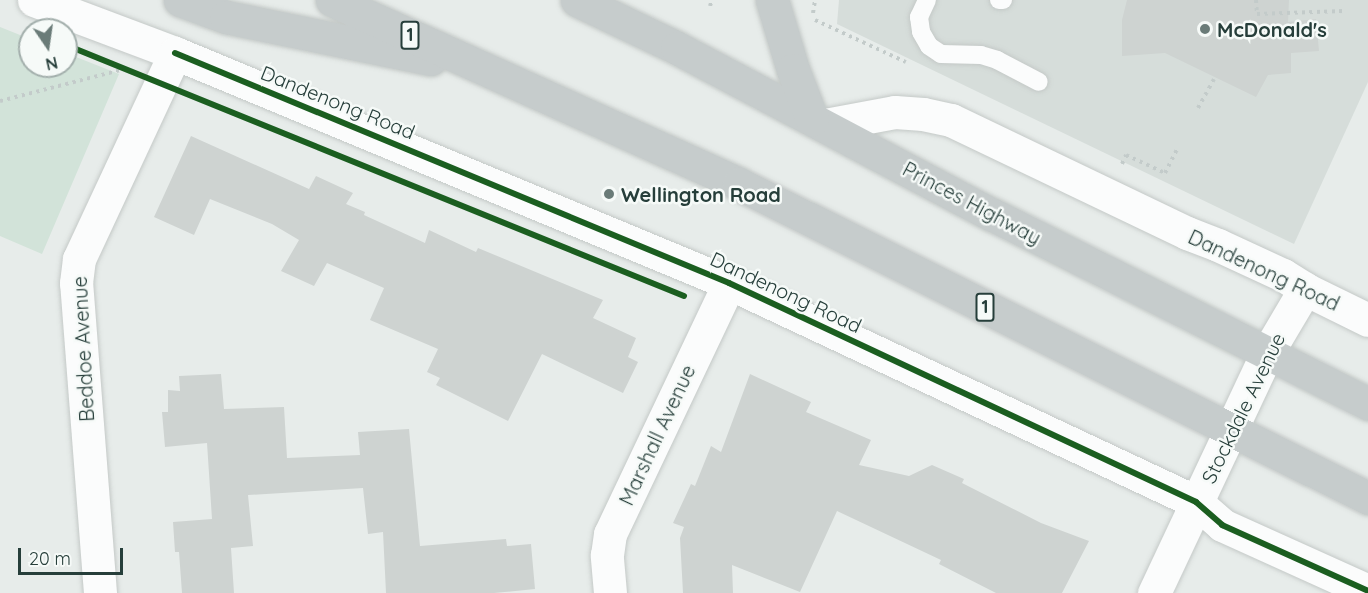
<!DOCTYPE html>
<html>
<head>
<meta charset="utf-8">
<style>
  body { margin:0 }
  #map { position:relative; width:1368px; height:593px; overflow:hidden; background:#e7ecea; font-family:Quicksand,sans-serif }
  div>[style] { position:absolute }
  .built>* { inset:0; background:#d6ddda }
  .green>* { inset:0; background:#d2e3d9 }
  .building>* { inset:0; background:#ced3d1 }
  .path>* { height:4px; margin-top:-2px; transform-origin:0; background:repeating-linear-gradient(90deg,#c3cbca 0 3px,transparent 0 7.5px) }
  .roads { filter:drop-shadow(0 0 2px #c4c9c7) drop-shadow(0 0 2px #c4c9c7) }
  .service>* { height:18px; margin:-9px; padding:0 9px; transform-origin:9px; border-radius:9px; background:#fbfcfc }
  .minor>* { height:33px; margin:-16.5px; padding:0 16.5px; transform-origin:16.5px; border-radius:16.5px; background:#fbfcfc }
  .trunk>* { height:33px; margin:-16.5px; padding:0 16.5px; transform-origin:16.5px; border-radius:16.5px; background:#c6cccc }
  .cycleway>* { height:6px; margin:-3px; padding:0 3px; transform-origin:3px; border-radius:3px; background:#1b5e20 }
  .dots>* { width:16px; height:16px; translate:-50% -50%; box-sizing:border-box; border:3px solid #f6faf8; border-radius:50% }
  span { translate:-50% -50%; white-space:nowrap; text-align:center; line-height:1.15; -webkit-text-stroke:5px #f6faf8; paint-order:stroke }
  .shield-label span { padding:2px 4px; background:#f6faf8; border:2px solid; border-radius:4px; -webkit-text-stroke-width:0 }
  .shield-label { font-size:18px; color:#263e3a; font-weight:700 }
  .poi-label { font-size:20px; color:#263e3a; font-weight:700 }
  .left { translate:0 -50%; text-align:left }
  .street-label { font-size:20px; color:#263e3a }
  .north { position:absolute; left:18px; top:18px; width:60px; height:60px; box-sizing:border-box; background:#f6faf8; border:2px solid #a3afac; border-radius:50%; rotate:167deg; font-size:16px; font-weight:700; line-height:24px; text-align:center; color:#263e3a }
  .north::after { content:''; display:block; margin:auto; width:21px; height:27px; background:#6a7b78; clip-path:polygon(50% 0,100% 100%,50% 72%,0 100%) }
  .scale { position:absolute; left:18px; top:548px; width:105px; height:27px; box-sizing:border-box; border:3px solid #263e3a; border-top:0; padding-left:8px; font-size:18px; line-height:21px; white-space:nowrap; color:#263e3a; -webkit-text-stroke:4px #f6faf8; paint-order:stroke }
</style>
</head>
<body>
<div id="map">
  <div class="built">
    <i style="clip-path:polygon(839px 0,1368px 0,1368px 82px,1294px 244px,837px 24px)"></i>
  </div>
  <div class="green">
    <i style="clip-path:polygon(0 27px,30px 39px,30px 66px,66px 66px,66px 53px,119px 74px,42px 254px,0 236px)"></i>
  </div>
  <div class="building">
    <i style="clip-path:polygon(1127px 0,1289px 0,1288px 22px,1316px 19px,1319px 51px,1291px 53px,1291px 73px,1268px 75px,1256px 97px,1165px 53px,1122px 56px,1122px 20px)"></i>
    <i style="clip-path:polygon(191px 136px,309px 189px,316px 176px,353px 193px,346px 204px,365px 212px,364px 215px,425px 243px,429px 230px,476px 252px,478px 248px,603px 300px,593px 318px,636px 338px,628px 357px,638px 362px,623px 393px,542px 354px,508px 421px,436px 385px,440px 378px,427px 372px,438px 349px,370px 320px,384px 288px,327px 263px,314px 286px,281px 271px,299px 240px,272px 224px,210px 199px,194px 235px,154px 217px)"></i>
    <i style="clip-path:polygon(221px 374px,224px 409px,284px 407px,287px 458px,360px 455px,358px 432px,409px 429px,420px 546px,506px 539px,507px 546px,531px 544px,535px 589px,494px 593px,386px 593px,383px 532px,368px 534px,363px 488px,248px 495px,253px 546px,231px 548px,234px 593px,182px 593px,179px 552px,175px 552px,173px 522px,212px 519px,207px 443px,165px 447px,162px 412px,168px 412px,168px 390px,180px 391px,179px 376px)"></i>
    <i style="clip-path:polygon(750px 374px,811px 402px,806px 412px,871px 440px,859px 465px,909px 476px,932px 465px,964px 479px,962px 483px,1041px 523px,1089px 541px,1062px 593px,996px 593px,939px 564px,941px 560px,837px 511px,800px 592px,732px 565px,733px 593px,683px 593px,680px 538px,684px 527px,673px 523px,691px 484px,695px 486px,711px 446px,721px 452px)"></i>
  </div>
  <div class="path">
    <i style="left:1256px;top:0;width:14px;rotate:86deg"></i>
    <i style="left:1257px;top:14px;width:87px;rotate:-2deg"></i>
    <i style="left:710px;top:6px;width:6px;rotate:-72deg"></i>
    <i style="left:813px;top:13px;width:13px;rotate:-81deg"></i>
    <i style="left:815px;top:20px;width:100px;rotate:24.8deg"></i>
    <i style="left:0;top:101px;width:125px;rotate:-14.4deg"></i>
    <i style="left:1198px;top:108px;width:33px;rotate:-61deg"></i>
    <i style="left:1122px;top:164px;width:10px;rotate:-66deg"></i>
    <i style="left:1126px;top:155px;width:43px;rotate:24.8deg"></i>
    <i style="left:1165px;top:173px;width:27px;rotate:-63deg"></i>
  </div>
  <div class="roads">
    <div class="service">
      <i style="left:927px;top:0;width:19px;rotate:115deg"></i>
      <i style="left:919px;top:17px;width:15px;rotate:82deg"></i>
      <i style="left:921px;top:32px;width:16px;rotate:60deg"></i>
      <i style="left:929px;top:46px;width:14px;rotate:34deg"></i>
      <i style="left:941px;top:54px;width:40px;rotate:1.4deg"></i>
      <i style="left:981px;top:55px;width:17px;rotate:17deg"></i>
      <i style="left:997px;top:60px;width:47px;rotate:27.6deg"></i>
      <i style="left:999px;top:0;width:4px"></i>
    </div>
    <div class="minor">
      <i style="left:34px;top:0;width:151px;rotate:20.6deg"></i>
      <i style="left:175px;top:53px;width:600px;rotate:22.55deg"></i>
      <i style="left:729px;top:283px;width:516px;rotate:25.12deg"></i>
      <i style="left:1196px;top:502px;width:35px;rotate:41deg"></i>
      <i style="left:1222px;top:525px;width:160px;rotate:24.3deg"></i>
      <i style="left:825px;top:125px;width:71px;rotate:-10.5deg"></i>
      <i style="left:895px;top:112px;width:28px;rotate:4deg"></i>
      <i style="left:923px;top:114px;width:29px;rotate:12deg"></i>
      <i style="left:951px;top:120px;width:262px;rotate:25.6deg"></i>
      <i style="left:1187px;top:233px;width:33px;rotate:21deg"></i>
      <i style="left:1218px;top:245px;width:72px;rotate:24.8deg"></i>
      <i style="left:1283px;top:275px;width:26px;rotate:32deg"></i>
      <i style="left:1305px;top:289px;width:70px;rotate:26.2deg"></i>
      <i style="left:100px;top:593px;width:311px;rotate:-94.4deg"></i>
      <i style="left:76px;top:283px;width:24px;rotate:-83deg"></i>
      <i style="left:79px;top:259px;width:227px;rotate:-65deg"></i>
      <i style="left:610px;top:593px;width:38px;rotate:-95deg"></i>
      <i style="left:607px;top:555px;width:21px;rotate:-82deg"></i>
      <i style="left:610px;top:534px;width:278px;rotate:-64.6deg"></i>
      <i style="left:1154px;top:593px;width:263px;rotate:-64.8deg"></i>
      <i style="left:1266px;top:355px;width:77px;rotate:-59.4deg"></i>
    </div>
    <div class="trunk">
      <i style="left:180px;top:0;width:49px;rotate:20.3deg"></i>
      <i style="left:226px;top:17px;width:209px;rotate:11.6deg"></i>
      <i style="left:332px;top:0;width:447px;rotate:24.3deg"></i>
      <i style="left:739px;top:184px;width:703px;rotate:26.53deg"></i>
      <i style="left:577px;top:0;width:111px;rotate:25.6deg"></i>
      <i style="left:677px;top:48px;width:357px;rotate:27.9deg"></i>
      <i style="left:993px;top:215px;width:420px;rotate:26.7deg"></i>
      <i style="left:772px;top:0;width:73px;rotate:73.3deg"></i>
      <i style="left:793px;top:70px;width:53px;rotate:68.8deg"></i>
    </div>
  </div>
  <div class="cycleway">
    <i style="left:66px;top:45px;width:667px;rotate:22.1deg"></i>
    <i style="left:175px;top:53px;width:600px;rotate:22.55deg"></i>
    <i style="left:729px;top:283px;width:516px;rotate:25.12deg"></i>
    <i style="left:1196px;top:502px;width:35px;rotate:41deg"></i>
    <i style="left:1222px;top:525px;width:160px;rotate:24.3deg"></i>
  </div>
  <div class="dots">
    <i style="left:1205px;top:29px;background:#6a7b78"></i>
    <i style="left:609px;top:194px;background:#6a7b78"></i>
  </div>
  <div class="shield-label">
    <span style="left:410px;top:35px">1</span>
    <span style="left:985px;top:307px">1</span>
  </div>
  <div class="poi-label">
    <span class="left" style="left:1217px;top:29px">McDonald's</span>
    <span class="left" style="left:621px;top:194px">Wellington Road</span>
  </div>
  <div class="street-label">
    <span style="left:338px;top:102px;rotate:22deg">Dandenong Road</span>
    <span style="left:972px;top:203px;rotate:28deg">Princes Highway</span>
    <span style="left:1264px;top:270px;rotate:25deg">Dandenong Road</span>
    <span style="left:786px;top:292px;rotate:25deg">Dandenong Road</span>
    <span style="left:83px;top:349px;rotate:-93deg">Beddoe Avenue</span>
    <span style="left:1243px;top:408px;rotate:-64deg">Stockdale Avenue</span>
    <span style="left:657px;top:435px;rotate:-65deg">Marshall Avenue</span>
  </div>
  <div class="north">N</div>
  <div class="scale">20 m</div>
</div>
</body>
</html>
